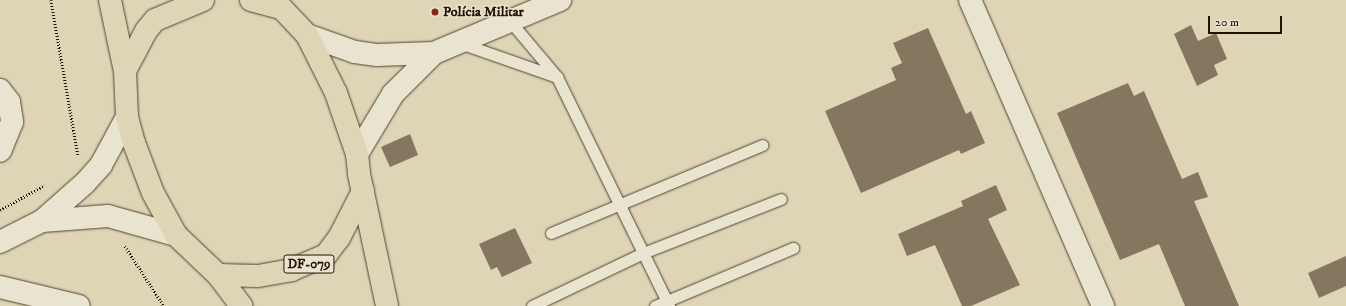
<!DOCTYPE html>
<html>
<head>
<meta charset="utf-8">
<style>
  body { margin:0 }
  #map { position:relative; width:1346px; height:306px; overflow:hidden; background:#ddd5b6; font-family:"IM FELL DW Pica",serif }
  div>[style] { position:absolute }
  .building>* { inset:0; background:#85775f }
  .path>* { height:2.5px; margin-top:-1.25px; transform-origin:0; background:repeating-linear-gradient(90deg,#261100 0 1px,transparent 0 3px) }
  .roads { filter:drop-shadow(0 0 1px #54422e) drop-shadow(0 0 1px #54422e) }
  .lane>* { height:11px; margin:-5.5px; padding:0 5.5px; transform-origin:5.5px; border-radius:5.5px; background:#e9e4d0 }
  .street>* { height:22px; margin:-11px; padding:0 11px; transform-origin:11px; border-radius:11px; background:#e9e4d0 }
  .secondary>* { height:22px; margin:-11px; padding:0 11px; transform-origin:11px; border-radius:11px; background:#e9e4d0 }
  .primary>* { height:22px; margin:-11px; padding:0 11px; transform-origin:11px; border-radius:11px; background:#ddd5b6 }
  .dots>* { width:11px; height:11px; translate:-50% -50%; box-sizing:border-box; border:2px solid #e9e4d0; border-radius:50% }
  span { translate:-50% -50%; white-space:nowrap; text-align:center; line-height:1.15; -webkit-text-stroke:3px #e9e4d0; paint-order:stroke }
  .shield-label span { padding:1px 3px; background:#e9e4d0; border:1px solid; border-radius:3px; -webkit-text-stroke-width:0 }
  .shield-label { font-size:13px; color:#261100; font-weight:700 }
  .poi-label { font-size:14px; color:#261100; font-weight:700 }
  .left { translate:0 -50%; text-align:left }
  .scale { position:absolute; left:1208px; top:16px; width:74px; height:18px; box-sizing:border-box; border:2px solid #261100; border-top:0; padding-left:5px; font-size:12px; line-height:14px; white-space:nowrap; color:#261100; -webkit-text-stroke:3px #e9e4d0; paint-order:stroke }
</style>
</head>
<body>
<div id="map">
  <div class="building">
    <i style="clip-path:polygon(1191px 25px,1198px 41px,1216px 33px,1227px 59px,1214px 65px,1218px 75px,1197px 86px,1174px 34px)"></i>
    <i style="clip-path:polygon(928px 28px,966px 114px,971px 111px,985px 143px,961px 154px,959px 150px,861px 193px,825px 111px,896px 80px,891px 68px,902px 63px,893px 43px)"></i>
    <i style="clip-path:polygon(1128px 83px,1134px 96px,1144px 91px,1182px 179px,1198px 172px,1208px 197px,1194px 201px,1239px 306px,1185px 306px,1159px 244px,1120px 260px,1057px 113px)"></i>
    <i style="clip-path:polygon(410px 134px,418px 155px,390px 167px,381px 147px)"></i>
    <i style="clip-path:polygon(996px 185px,1007px 210px,988px 219px,1020px 285px,971px 306px,962px 306px,935px 245px,907px 256px,898px 234px,963px 206px,961px 201px)"></i>
    <i style="clip-path:polygon(515px 228px,532px 263px,502px 277px,497px 267px,491px 270px,479px 244px)"></i>
    <i style="clip-path:polygon(1346px 256px,1346px 286px,1319px 298px,1308px 273px)"></i>
  </div>
  <div class="path">
    <i style="left:51px;top:0;width:157px;rotate:80.1deg"></i>
    <i style="left:0;top:210px;width:51px;rotate:-29.1deg"></i>
    <i style="left:125px;top:246px;width:72px;rotate:57deg"></i>
  </div>
  <div class="roads">
    <div class="lane">
      <i style="left:509px;top:20px;width:75px;rotate:49.9deg"></i>
      <i style="left:557px;top:77px;width:255px;rotate:63.9deg"></i>
      <i style="left:460px;top:43px;width:103px;rotate:19.3deg"></i>
      <i style="left:551px;top:233px;width:229px;rotate:-22.6deg"></i>
      <i style="left:532px;top:306px;width:123px;rotate:-25.5deg"></i>
      <i style="left:643px;top:253px;width:148px;rotate:-21.4deg"></i>
      <i style="left:655px;top:306px;width:150px;rotate:-22.8deg"></i>
    </div>
    <div class="street">
      <i style="left:970px;top:0;width:334px;rotate:66.5deg"></i>
      <i style="left:307px;top:35px;width:51px;rotate:19.5deg"></i>
      <i style="left:355px;top:52px;width:22px;rotate:8deg"></i>
      <i style="left:377px;top:55px;width:57px;rotate:-2deg"></i>
      <i style="left:434px;top:53px;width:137px;rotate:-22.8deg"></i>
      <i style="left:0;top:90px;width:15px;rotate:53deg"></i>
      <i style="left:9px;top:102px;width:20px;rotate:81deg"></i>
      <i style="left:12px;top:122px;width:31px;rotate:112deg"></i>
      <i style="left:357px;top:154px;width:70px;rotate:-59deg"></i>
      <i style="left:393px;top:94px;width:58px;rotate:-45deg"></i>
      <i style="left:0;top:287px;width:81px;rotate:13.5deg"></i>
    </div>
    <div class="secondary">
      <i style="left:42px;top:221px;width:66px;rotate:-4.3deg"></i>
      <i style="left:108px;top:216px;width:71px;rotate:15.6deg"></i>
      <i style="left:0;top:242px;width:47px;rotate:-26.6deg"></i>
      <i style="left:42px;top:221px;width:57px;rotate:-41.5deg"></i>
      <i style="left:85px;top:183px;width:24px;rotate:-48deg"></i>
      <i style="left:101px;top:165px;width:55px;rotate:-61.6deg"></i>
    </div>
    <div class="primary">
      <i style="left:110px;top:0;width:73px;rotate:78.1deg"></i>
      <i style="left:125px;top:71px;width:46px;rotate:87.5deg"></i>
      <i style="left:127px;top:117px;width:27px;rotate:75deg"></i>
      <i style="left:134px;top:143px;width:53px;rotate:69.2deg"></i>
      <i style="left:153px;top:193px;width:48px;rotate:61.3deg"></i>
      <i style="left:176px;top:235px;width:58px;rotate:43.6deg"></i>
      <i style="left:218px;top:275px;width:39px;rotate:53deg"></i>
      <i style="left:251px;top:0;width:30px;rotate:15deg"></i>
      <i style="left:274px;top:0;width:48px;rotate:46.7deg"></i>
      <i style="left:307px;top:35px;width:65px;rotate:63.4deg"></i>
      <i style="left:336px;top:93px;width:65px;rotate:71deg"></i>
      <i style="left:357px;top:154px;width:20px;rotate:84deg"></i>
      <i style="left:359px;top:174px;width:135px;rotate:78deg"></i>
      <i style="left:125px;top:71px;width:45px;rotate:-62.3deg"></i>
      <i style="left:146px;top:31px;width:14px;rotate:-51deg"></i>
      <i style="left:155px;top:20px;width:52px;rotate:-22.6deg"></i>
      <i style="left:218px;top:275px;width:40px;rotate:1.4deg"></i>
      <i style="left:258px;top:276px;width:34px;rotate:-10deg"></i>
      <i style="left:291px;top:270px;width:38px;rotate:-23deg"></i>
      <i style="left:326px;top:255px;width:21px;rotate:-53deg"></i>
      <i style="left:339px;top:238px;width:53px;rotate:-62.9deg"></i>
    </div>
  </div>
  <div class="dots">
    <i style="left:435px;top:12px;background:#8f2418"></i>
  </div>
  <div class="shield-label">
    <span style="left:309px;top:264px">DF-079</span>
  </div>
  <div class="poi-label">
    <span class="left" style="left:443px;top:12px">Polícia Militar</span>
  </div>
  <div class="scale">20 m</div>
</div>
</body>
</html>
